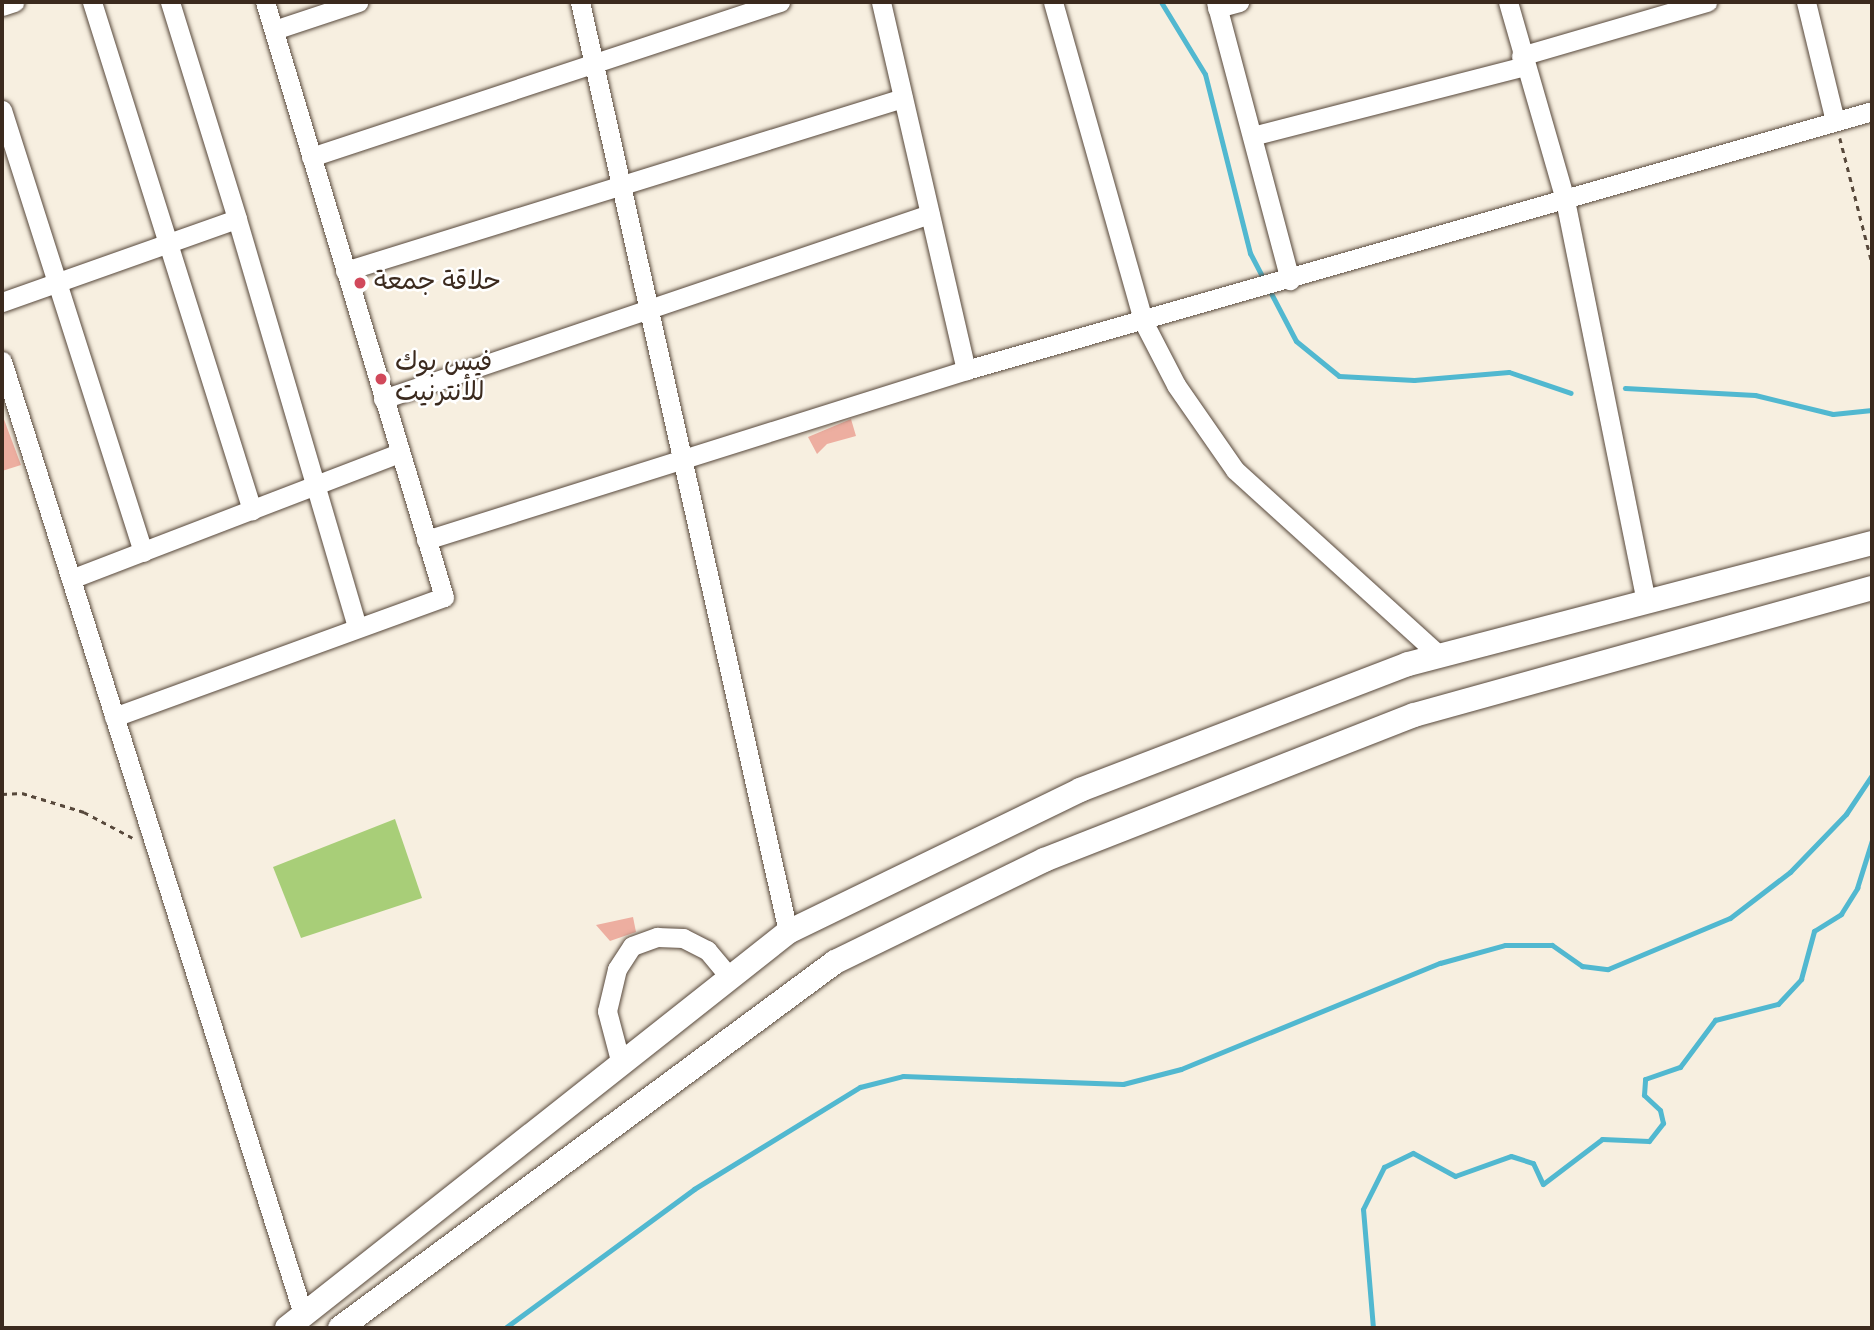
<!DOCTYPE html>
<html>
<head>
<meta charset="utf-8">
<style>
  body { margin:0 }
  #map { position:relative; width:1874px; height:1330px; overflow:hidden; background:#f7efe0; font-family:Mynerve,"Playpen Sans Arabic",sans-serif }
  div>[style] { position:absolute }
  .green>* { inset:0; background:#a8ce78 }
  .stream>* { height:5px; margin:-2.5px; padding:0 2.5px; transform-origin:2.5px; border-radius:2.5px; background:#51b8d0 }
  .building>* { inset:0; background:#edaea0 }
  .path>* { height:2.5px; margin-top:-1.25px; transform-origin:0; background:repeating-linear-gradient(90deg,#57483b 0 5px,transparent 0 10px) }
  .roads { filter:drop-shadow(0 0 2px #57483b) drop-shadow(0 0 2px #57483b) }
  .minor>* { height:19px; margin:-9.5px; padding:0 9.5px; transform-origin:9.5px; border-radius:9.5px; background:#fff }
  .major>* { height:24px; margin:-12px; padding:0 12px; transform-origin:12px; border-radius:12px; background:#fff }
  .dots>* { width:19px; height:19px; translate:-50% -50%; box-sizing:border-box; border:4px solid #fff; border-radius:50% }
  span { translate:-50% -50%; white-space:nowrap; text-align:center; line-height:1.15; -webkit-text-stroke:5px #fff; paint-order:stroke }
  .poi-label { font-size:26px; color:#3b2a1e }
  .left { translate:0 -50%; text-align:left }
  .frame { position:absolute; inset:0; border:4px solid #3b2a1e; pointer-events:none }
</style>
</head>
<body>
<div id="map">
  <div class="green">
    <i style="clip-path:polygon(395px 819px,422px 898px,301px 938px,273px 867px)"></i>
  </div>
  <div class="stream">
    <i style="left:1161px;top:2px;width:84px;rotate:58.6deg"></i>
    <i style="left:1205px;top:74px;width:185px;rotate:75.9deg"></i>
    <i style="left:1250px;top:253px;width:99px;rotate:62.4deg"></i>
    <i style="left:1296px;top:341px;width:55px;rotate:39.1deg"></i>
    <i style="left:1339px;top:376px;width:75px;rotate:3.1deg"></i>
    <i style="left:1414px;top:380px;width:95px;rotate:-4.8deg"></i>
    <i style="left:1509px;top:372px;width:65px;rotate:18.7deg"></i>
    <i style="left:1625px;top:388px;width:130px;rotate:3.1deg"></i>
    <i style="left:1755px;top:395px;width:80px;rotate:13.7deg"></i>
    <i style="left:1833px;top:414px;width:39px;rotate:-6deg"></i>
    <i style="left:505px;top:1328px;width:235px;rotate:-36.3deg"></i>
    <i style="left:694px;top:1189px;width:195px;rotate:-31.6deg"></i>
    <i style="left:860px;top:1087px;width:44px;rotate:-14.3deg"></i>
    <i style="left:903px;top:1076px;width:220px;rotate:2.1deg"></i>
    <i style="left:1123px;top:1084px;width:60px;rotate:-14.5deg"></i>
    <i style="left:1181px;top:1069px;width:280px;rotate:-22.3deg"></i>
    <i style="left:1440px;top:963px;width:67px;rotate:-15.5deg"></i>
    <i style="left:1505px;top:945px;width:47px"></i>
    <i style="left:1552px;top:945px;width:37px;rotate:35deg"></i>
    <i style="left:1582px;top:966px;width:26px;rotate:7deg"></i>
    <i style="left:1608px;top:969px;width:132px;rotate:-22.7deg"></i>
    <i style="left:1730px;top:918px;width:76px;rotate:-37.5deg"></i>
    <i style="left:1790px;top:872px;width:81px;rotate:-46deg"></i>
    <i style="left:1846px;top:814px;width:47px;rotate:-56.3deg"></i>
    <i style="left:1373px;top:1328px;width:119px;rotate:-94.8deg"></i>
    <i style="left:1363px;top:1209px;width:47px;rotate:-63.4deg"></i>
    <i style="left:1384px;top:1167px;width:32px;rotate:-26deg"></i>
    <i style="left:1413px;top:1153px;width:48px;rotate:28.7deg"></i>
    <i style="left:1455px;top:1176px;width:59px;rotate:-19.7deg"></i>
    <i style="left:1511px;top:1156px;width:23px;rotate:18deg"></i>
    <i style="left:1533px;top:1163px;width:23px;rotate:65deg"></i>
    <i style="left:1543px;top:1184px;width:74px;rotate:-37.3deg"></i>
    <i style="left:1602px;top:1139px;width:47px;rotate:2.4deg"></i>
    <i style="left:1649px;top:1141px;width:23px;rotate:-52deg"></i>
    <i style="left:1663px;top:1123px;width:13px;rotate:-103deg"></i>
    <i style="left:1660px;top:1110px;width:22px;rotate:-137deg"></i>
    <i style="left:1644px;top:1095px;width:16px;rotate:-86deg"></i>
    <i style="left:1645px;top:1079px;width:37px;rotate:-19deg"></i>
    <i style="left:1680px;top:1067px;width:59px;rotate:-53.3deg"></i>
    <i style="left:1715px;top:1020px;width:65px;rotate:-14.3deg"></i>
    <i style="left:1778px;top:1004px;width:34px;rotate:-47deg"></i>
    <i style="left:1801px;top:979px;width:50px;rotate:-74.8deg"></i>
    <i style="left:1814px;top:931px;width:32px;rotate:-32deg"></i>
    <i style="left:1841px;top:914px;width:31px;rotate:-58deg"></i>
    <i style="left:1857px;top:888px;width:50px;rotate:-72.6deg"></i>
  </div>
  <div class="building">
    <i style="clip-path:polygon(2px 414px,21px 465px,2px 471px)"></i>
    <i style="clip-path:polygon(851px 419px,856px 436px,827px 444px,817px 454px,808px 437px)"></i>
    <i style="clip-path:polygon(633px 917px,636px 932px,610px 941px,596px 925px)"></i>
  </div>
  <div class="path">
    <i style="left:1840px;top:138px;width:129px;rotate:75.6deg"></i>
    <i style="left:2px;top:794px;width:20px;rotate:-3deg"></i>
    <i style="left:22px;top:793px;width:65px;rotate:17deg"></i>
    <i style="left:84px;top:812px;width:55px;rotate:28deg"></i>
  </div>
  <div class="roads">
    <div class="minor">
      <i style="left:92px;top:2px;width:533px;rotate:72.52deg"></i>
      <i style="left:170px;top:2px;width:227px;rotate:72.8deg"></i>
      <i style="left:580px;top:2px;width:953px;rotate:77.39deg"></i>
      <i style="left:881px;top:2px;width:378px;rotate:77deg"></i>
      <i style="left:1053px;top:2px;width:331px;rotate:74.2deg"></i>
      <i style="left:1143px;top:321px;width:72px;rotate:62.7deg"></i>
      <i style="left:1176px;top:385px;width:103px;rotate:55.2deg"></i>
      <i style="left:1235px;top:470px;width:277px;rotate:42.2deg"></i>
      <i style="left:1216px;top:2px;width:288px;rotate:75.1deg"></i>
      <i style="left:1508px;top:2px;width:206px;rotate:73.9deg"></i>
      <i style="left:1565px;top:200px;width:410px;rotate:78.6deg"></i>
      <i style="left:1806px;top:2px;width:122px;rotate:76.3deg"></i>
      <i style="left:2px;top:6px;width:13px;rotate:-18deg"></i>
      <i style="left:1217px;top:8px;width:23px;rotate:-15deg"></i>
      <i style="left:274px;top:30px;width:89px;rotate:-18.4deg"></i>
      <i style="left:1521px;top:56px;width:194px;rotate:-16.2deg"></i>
      <i style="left:2px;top:110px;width:464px;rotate:72.3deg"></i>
      <i style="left:1256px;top:135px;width:277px;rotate:-14.4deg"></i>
      <i style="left:311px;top:157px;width:494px;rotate:-18.3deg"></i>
      <i style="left:345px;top:271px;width:584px;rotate:-17.23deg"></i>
      <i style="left:2px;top:302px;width:249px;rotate:-19.5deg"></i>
      <i style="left:237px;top:219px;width:425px;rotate:73.6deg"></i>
      <i style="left:2px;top:361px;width:999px;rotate:72.47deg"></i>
      <i style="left:383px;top:399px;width:577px;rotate:-18.69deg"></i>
      <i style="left:426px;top:540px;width:566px;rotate:-17.47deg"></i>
      <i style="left:966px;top:370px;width:942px;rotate:-15.95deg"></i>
      <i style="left:71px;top:579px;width:352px;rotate:-21deg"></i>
      <i style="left:114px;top:717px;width:351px;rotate:-20deg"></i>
      <i style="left:444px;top:597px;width:621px;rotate:-106.74deg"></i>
      <i style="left:621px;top:1064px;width:55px;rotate:-104.8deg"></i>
      <i style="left:607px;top:1011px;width:43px;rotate:-76.6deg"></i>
      <i style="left:617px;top:969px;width:27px;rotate:-57deg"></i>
      <i style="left:632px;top:946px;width:27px;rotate:-20deg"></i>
      <i style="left:657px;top:937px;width:26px;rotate:2deg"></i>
      <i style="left:683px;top:938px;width:27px;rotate:27deg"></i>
      <i style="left:707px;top:950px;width:35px;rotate:50deg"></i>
    </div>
    <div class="major">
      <i style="left:287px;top:1328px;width:639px;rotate:-38.32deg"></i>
      <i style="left:788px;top:932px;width:325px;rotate:-25.9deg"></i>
      <i style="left:1080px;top:790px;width:351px;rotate:-21deg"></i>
      <i style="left:1408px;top:664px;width:480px;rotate:-14.6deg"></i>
      <i style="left:340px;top:1328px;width:616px;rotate:-36.48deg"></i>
      <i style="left:835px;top:962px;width:233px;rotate:-26deg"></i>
      <i style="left:1044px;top:860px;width:397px;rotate:-21.4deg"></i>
      <i style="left:1414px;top:715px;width:475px;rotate:-15.5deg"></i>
    </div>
  </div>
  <div class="dots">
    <i style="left:360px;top:283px;background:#d1495b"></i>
    <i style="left:381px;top:379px;background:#d1495b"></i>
  </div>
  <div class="poi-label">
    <span class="left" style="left:374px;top:283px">حلاقة جمعة</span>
    <span class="left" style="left:395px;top:379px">فيس بوك<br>للأنترنيت</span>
  </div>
  <div class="frame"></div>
</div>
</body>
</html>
